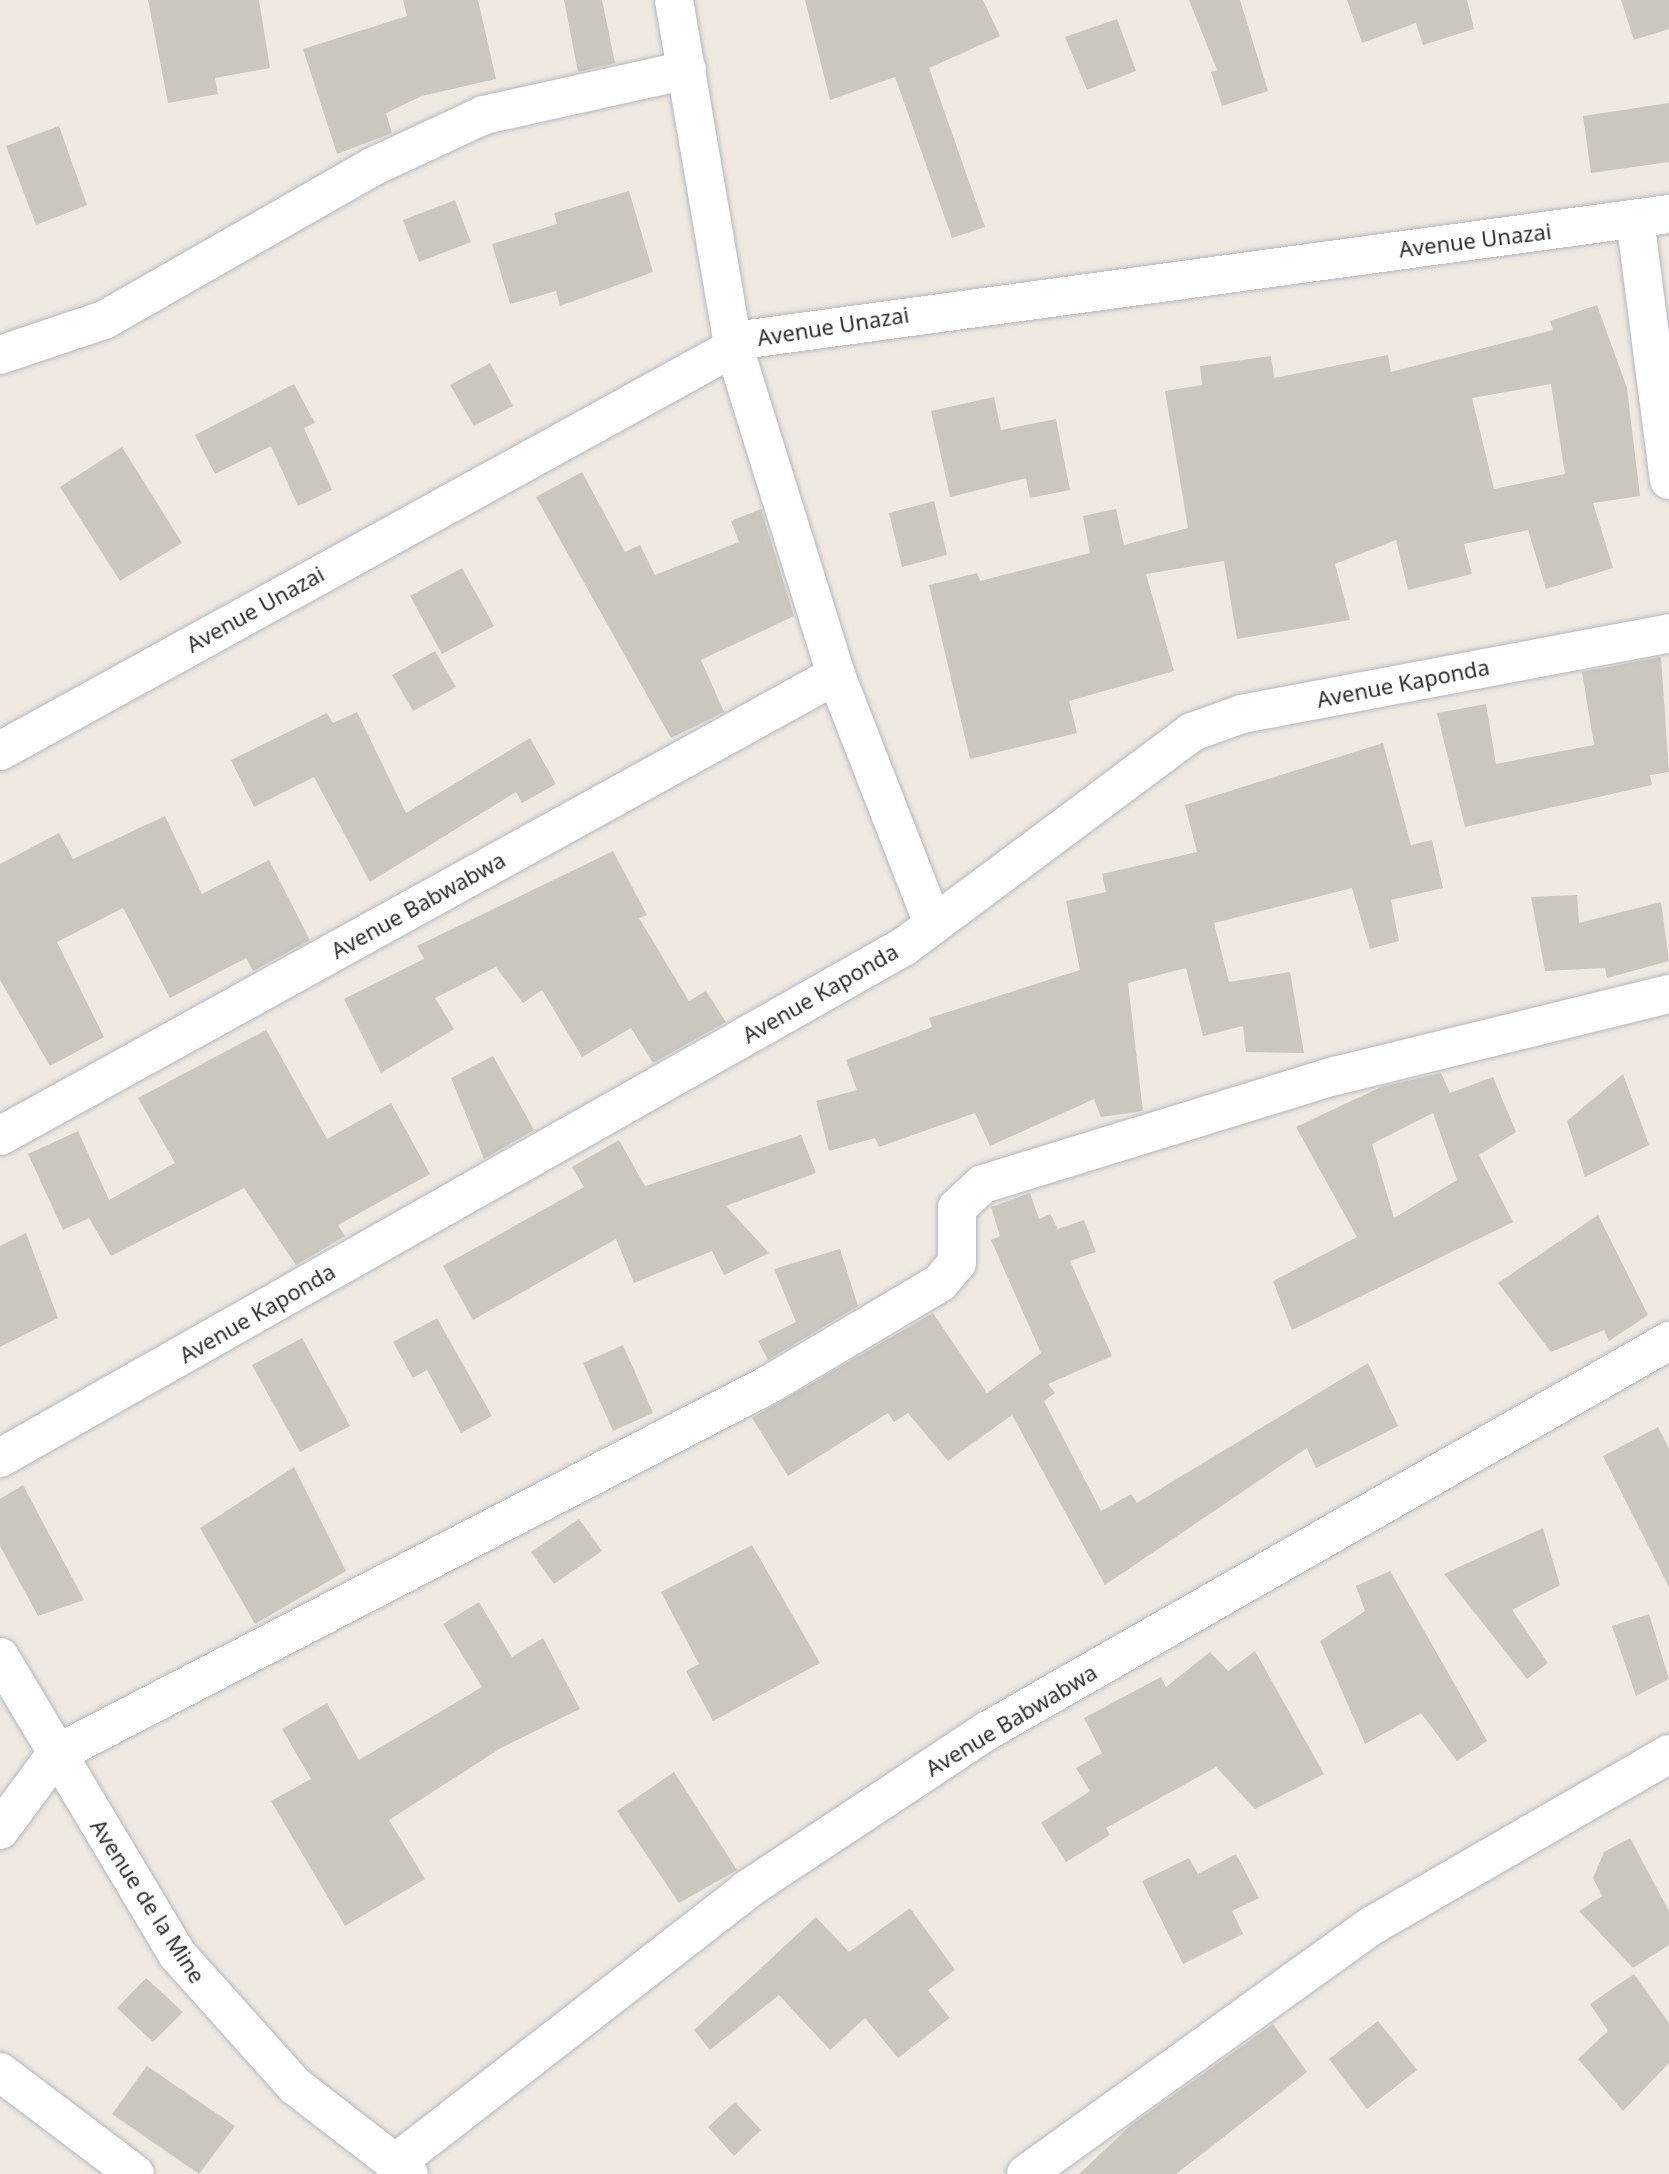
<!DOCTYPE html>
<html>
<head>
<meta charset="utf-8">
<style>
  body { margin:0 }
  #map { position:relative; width:1669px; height:2174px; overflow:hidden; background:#efe9e1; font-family:"Noto Sans",sans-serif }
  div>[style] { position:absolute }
  .building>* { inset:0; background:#cbc7bf }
  .roads { filter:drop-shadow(0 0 2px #b4b7c1) drop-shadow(0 0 2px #b4b7c1) }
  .minor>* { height:38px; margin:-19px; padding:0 19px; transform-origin:19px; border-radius:19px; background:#fff }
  span { translate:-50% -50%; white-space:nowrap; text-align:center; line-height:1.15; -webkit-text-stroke:6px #fff; paint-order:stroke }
  .street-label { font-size:22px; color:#2e2e2e }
</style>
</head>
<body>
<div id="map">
  <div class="building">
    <i style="clip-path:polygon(148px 0,259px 0,270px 68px,215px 78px,218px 94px,168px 103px)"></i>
    <i style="clip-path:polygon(403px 0,478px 0,496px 79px,422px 96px,386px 113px,392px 133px,337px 154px,303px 49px,407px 16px)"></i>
    <i style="clip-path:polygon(564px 0,602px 0,615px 63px,578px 72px)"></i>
    <i style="clip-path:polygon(805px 0,983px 0,1000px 36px,929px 68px,985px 227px,952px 238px,895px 77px,830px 100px)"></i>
    <i style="clip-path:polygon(1189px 0,1240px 0,1268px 91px,1222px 106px,1211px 72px,1217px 70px)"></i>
    <i style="clip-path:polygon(1347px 0,1467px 0,1474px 29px,1423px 45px,1416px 23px,1362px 43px)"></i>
    <i style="clip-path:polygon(1621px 0,1669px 0,1669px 29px,1634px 40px)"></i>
    <i style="clip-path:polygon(1117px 19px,1136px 71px,1087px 90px,1065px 37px)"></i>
    <i style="clip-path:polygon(1669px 103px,1669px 162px,1591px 173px,1583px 116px)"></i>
    <i style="clip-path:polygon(59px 126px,87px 205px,36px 225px,6px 146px)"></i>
    <i style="clip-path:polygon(629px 191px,653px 272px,560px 306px,556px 291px,510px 304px,492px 244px,557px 224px,554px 213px)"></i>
    <i style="clip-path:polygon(455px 200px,471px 242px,419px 262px,403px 220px)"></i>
    <i style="clip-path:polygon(evenodd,1597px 305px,1627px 388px,1640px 496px,1593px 503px,1613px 568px,1546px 589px,1528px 530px,1464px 544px,1472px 574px,1408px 590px,1396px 540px,1335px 564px,1350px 620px,1237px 639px,1224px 561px,1146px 574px,1174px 671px,1069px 701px,1077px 733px,970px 759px,929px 585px,977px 573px,980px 581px,1090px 553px,1083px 516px,1116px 509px,1124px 545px,1188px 528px,1165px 391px,1202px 385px,1200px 366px,1271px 356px,1274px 378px,1388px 355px,1391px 372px,1553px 330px,1550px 321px,1597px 305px,1551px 384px,1565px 474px,1494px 489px,1472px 398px,1551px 384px)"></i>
    <i style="clip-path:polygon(490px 363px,513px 406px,474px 426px,450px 385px)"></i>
    <i style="clip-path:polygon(294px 384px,315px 423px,304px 428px,332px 490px,298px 506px,271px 446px,215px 474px,195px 435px)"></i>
    <i style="clip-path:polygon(994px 397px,1001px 430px,1056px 419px,1070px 490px,1030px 498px,1026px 478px,950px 497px,931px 411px)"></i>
    <i style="clip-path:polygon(122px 447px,182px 543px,120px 581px,60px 487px)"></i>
    <i style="clip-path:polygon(582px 472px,625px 552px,640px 545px,655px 575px,739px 542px,731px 521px,761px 509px,794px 616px,701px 660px,724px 712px,671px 738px,536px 497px)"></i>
    <i style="clip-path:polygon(934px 501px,947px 555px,902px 567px,889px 513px)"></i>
    <i style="clip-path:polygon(462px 568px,494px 626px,442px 654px,410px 596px)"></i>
    <i style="clip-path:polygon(435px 651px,456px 687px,413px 711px,392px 675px)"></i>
    <i style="clip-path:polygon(1661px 657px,1669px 772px,1650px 775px,1652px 785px,1465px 827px,1437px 713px,1486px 704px,1496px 764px,1594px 745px,1582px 672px)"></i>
    <i style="clip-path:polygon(357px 712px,406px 813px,530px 738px,556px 784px,522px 803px,516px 792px,370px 882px,314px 777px,254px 807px,231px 760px,327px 713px,333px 723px)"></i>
    <i style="clip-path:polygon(1383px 743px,1411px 845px,1432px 840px,1443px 888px,1391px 900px,1399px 941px,1370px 949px,1352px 888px,1214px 923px,1229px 982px,1290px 972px,1304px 1053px,1246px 1052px,1243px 1026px,1203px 1036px,1186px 968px,1128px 983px,1143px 1111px,1101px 1117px,1094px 1099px,990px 1146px,975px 1113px,879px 1147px,875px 1138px,829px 1151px,816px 1101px,857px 1090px,846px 1060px,932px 1027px,929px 1018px,1080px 970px,1066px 901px,1106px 892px,1102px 874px,1197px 852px,1185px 805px)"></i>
    <i style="clip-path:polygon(165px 816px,202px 894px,269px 860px,310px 940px,253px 971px,246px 958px,170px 998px,123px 908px,57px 942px,104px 1037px,50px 1066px,0 980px,0 864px,59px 833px,73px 859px)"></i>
    <i style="clip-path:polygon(613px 851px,647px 915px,639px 918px,689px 1001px,706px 991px,726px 1022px,653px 1063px,631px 1028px,582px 1057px,542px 990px,523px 1003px,496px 967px,435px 998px,454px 1029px,381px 1073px,344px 999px,424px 959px,417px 946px)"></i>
    <i style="clip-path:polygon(1577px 895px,1579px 923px,1661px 902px,1669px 961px,1607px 978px,1605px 968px,1545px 971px,1531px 897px)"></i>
    <i style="clip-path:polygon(266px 1030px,327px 1139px,391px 1103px,430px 1174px,338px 1225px,345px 1236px,296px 1265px,244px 1188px,111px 1256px,89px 1218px,63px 1230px,28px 1154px,78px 1131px,109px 1200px,175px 1163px,138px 1098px)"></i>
    <i style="clip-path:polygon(493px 1056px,534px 1130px,484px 1159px,451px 1078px)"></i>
    <i style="clip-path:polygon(evenodd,1441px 1073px,1450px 1093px,1493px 1077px,1516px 1132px,1479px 1155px,1513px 1222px,1292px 1330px,1273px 1281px,1357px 1237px,1296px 1127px,1381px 1087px,1441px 1073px,1433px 1113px,1457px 1180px,1394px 1218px,1372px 1144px,1433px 1113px)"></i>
    <i style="clip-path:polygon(1623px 1074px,1649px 1145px,1585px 1177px,1567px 1121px)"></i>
    <i style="clip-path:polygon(801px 1135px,816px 1173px,726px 1206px,769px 1253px,724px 1275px,712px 1251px,634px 1283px,616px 1239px,473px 1320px,443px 1266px,584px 1187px,572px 1167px,619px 1140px,645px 1186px)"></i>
    <i style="clip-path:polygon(1030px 1193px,1039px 1219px,1050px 1214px,1058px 1229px,1084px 1220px,1096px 1252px,1070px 1261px,1112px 1356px,1048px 1384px,1055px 1393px,1044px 1401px,1101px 1511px,1131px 1494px,1137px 1503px,1368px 1363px,1398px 1426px,1316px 1468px,1307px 1448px,1105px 1585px,1012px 1415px,948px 1461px,908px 1413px,894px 1422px,888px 1413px,788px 1476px,752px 1418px,933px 1313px,987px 1393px,1041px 1353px,991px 1240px,1000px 1236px,991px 1207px)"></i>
    <i style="clip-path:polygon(1598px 1215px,1648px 1315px,1609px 1341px,1604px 1330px,1551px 1352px,1498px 1283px)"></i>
    <i style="clip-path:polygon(26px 1233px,58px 1318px,0 1347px,0 1246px)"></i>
    <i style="clip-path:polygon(840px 1249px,858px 1306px,768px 1360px,758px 1341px,796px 1322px,774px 1269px)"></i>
    <i style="clip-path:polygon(437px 1318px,492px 1416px,461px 1433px,427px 1370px,413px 1378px,393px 1342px)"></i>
    <i style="clip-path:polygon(302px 1338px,350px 1426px,300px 1452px,252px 1365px)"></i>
    <i style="clip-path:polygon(623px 1345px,653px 1413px,613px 1431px,583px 1363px)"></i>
    <i style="clip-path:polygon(1658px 1427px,1669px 1448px,1669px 1587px,1603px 1456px)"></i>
    <i style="clip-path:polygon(294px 1467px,346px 1571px,255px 1624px,200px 1528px)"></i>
    <i style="clip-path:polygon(23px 1485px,84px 1600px,38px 1616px,0 1546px,0 1499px)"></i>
    <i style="clip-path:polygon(579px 1519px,602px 1551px,554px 1584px,531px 1552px)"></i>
    <i style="clip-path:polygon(1543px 1528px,1560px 1585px,1512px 1610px,1548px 1663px,1527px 1679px,1444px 1574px)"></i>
    <i style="clip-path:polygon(752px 1545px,820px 1663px,713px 1721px,686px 1671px,699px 1664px,661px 1592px)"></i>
    <i style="clip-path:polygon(1390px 1571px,1487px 1741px,1457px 1761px,1421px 1713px,1365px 1744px,1320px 1641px,1365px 1611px,1356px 1586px)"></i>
    <i style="clip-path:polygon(479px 1602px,512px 1657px,543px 1638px,580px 1709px,501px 1748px,389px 1820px,425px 1879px,345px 1926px,271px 1801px,311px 1779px,282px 1729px,327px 1703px,359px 1760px,482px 1687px,443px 1624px)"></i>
    <i style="clip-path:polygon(1649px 1614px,1669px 1679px,1636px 1696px,1612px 1626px)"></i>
    <i style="clip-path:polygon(1255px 1651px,1324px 1774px,1255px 1809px,1216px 1767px,1106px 1828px,1110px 1835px,1066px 1862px,1041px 1823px,1090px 1791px,1076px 1768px,1102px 1753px,1084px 1718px,1161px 1677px,1166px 1687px,1210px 1652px,1228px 1671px)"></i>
    <i style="clip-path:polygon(674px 1772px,737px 1870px,679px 1903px,617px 1811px)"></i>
    <i style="clip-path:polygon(1630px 1838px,1669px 1911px,1669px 1945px,1633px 1968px,1579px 1911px,1602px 1896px,1593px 1878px,1604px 1852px)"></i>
    <i style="clip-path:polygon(1236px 1854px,1259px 1898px,1232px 1911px,1243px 1934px,1183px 1964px,1142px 1881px,1189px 1858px,1198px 1874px)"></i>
    <i style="clip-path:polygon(910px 1908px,955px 1970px,928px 1990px,950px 2018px,898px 2058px,865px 2018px,830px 2050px,779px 1995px,710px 2050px,694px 2030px,816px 1917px,849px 1952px)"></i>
    <i style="clip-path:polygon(1634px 1974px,1669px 2023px,1669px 2063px,1623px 2111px,1578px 2059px,1608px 2031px,1590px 2004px)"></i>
    <i style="clip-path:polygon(146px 1978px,183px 2012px,153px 2042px,117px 2008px)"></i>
    <i style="clip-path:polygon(1378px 2021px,1417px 2070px,1367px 2109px,1329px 2059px)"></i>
    <i style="clip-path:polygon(1273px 2024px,1307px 2072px,1220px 2140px,1176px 2174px,1079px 2174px,1130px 2126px)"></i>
    <i style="clip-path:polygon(147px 2066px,235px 2126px,199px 2174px,112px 2114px)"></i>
    <i style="clip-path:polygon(735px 2102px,761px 2130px,734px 2156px,708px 2127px)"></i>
  </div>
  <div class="roads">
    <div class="minor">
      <i style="left:674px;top:0;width:349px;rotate:80.3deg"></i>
      <i style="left:733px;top:344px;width:347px;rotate:72.7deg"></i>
      <i style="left:836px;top:675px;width:267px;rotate:68.7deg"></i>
      <i style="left:1635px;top:219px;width:263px;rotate:82.6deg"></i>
      <i style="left:0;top:355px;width:110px;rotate:-18.6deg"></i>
      <i style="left:104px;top:320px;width:309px;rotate:-29.7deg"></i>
      <i style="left:372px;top:167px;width:123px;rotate:-24.9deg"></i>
      <i style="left:484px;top:115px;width:208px;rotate:-12.5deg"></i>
      <i style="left:0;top:751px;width:855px;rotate:-28.81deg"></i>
      <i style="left:749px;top:339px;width:928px;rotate:-7.74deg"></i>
      <i style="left:0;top:1136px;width:955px;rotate:-28.87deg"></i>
      <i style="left:0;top:1458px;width:1040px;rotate:-29.5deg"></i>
      <i style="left:905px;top:946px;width:358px;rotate:-36.7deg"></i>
      <i style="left:1192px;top:732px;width:53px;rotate:-19.8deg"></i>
      <i style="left:1242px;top:714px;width:435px;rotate:-10.7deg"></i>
      <i style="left:0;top:1657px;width:346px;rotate:59.2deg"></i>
      <i style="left:177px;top:1954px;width:176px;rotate:48.2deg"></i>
      <i style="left:294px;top:2085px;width:145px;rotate:37.7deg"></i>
      <i style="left:0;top:1830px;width:94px;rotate:-53.6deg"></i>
      <i style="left:56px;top:1754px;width:802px;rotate:-27.4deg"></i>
      <i style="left:768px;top:1385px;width:200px;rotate:-30.7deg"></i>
      <i style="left:940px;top:1283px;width:26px;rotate:-50deg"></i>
      <i style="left:957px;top:1263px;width:55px;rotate:-90deg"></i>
      <i style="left:957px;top:1208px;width:35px;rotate:-43deg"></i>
      <i style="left:983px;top:1184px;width:368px;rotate:-17.1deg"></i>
      <i style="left:1335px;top:1076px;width:344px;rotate:-13.8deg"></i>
      <i style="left:0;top:2072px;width:169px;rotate:37.1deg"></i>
      <i style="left:394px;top:2164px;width:448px;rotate:-37.8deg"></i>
      <i style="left:748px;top:1889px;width:287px;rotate:-33.5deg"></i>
      <i style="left:987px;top:1731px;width:786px;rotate:-29.76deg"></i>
      <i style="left:1026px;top:2174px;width:427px;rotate:-35.7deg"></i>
      <i style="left:1373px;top:1925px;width:342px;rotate:-30deg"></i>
    </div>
  </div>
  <div class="street-label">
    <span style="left:1475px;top:240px;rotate:-7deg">Avenue Unazai</span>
    <span style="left:833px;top:326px;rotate:-9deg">Avenue Unazai</span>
    <span style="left:255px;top:609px;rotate:-29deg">Avenue Unazai</span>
    <span style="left:1403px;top:683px;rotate:-11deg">Avenue Kaponda</span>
    <span style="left:418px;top:905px;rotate:-29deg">Avenue Babwabwa</span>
    <span style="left:820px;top:993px;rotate:-30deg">Avenue Kaponda</span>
    <span style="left:257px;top:1313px;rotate:-30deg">Avenue Kaponda</span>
    <span style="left:1011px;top:1720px;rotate:-31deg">Avenue Babwabwa</span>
    <span style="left:148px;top:1901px;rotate:57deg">Avenue de la Mine</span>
  </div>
</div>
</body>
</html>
